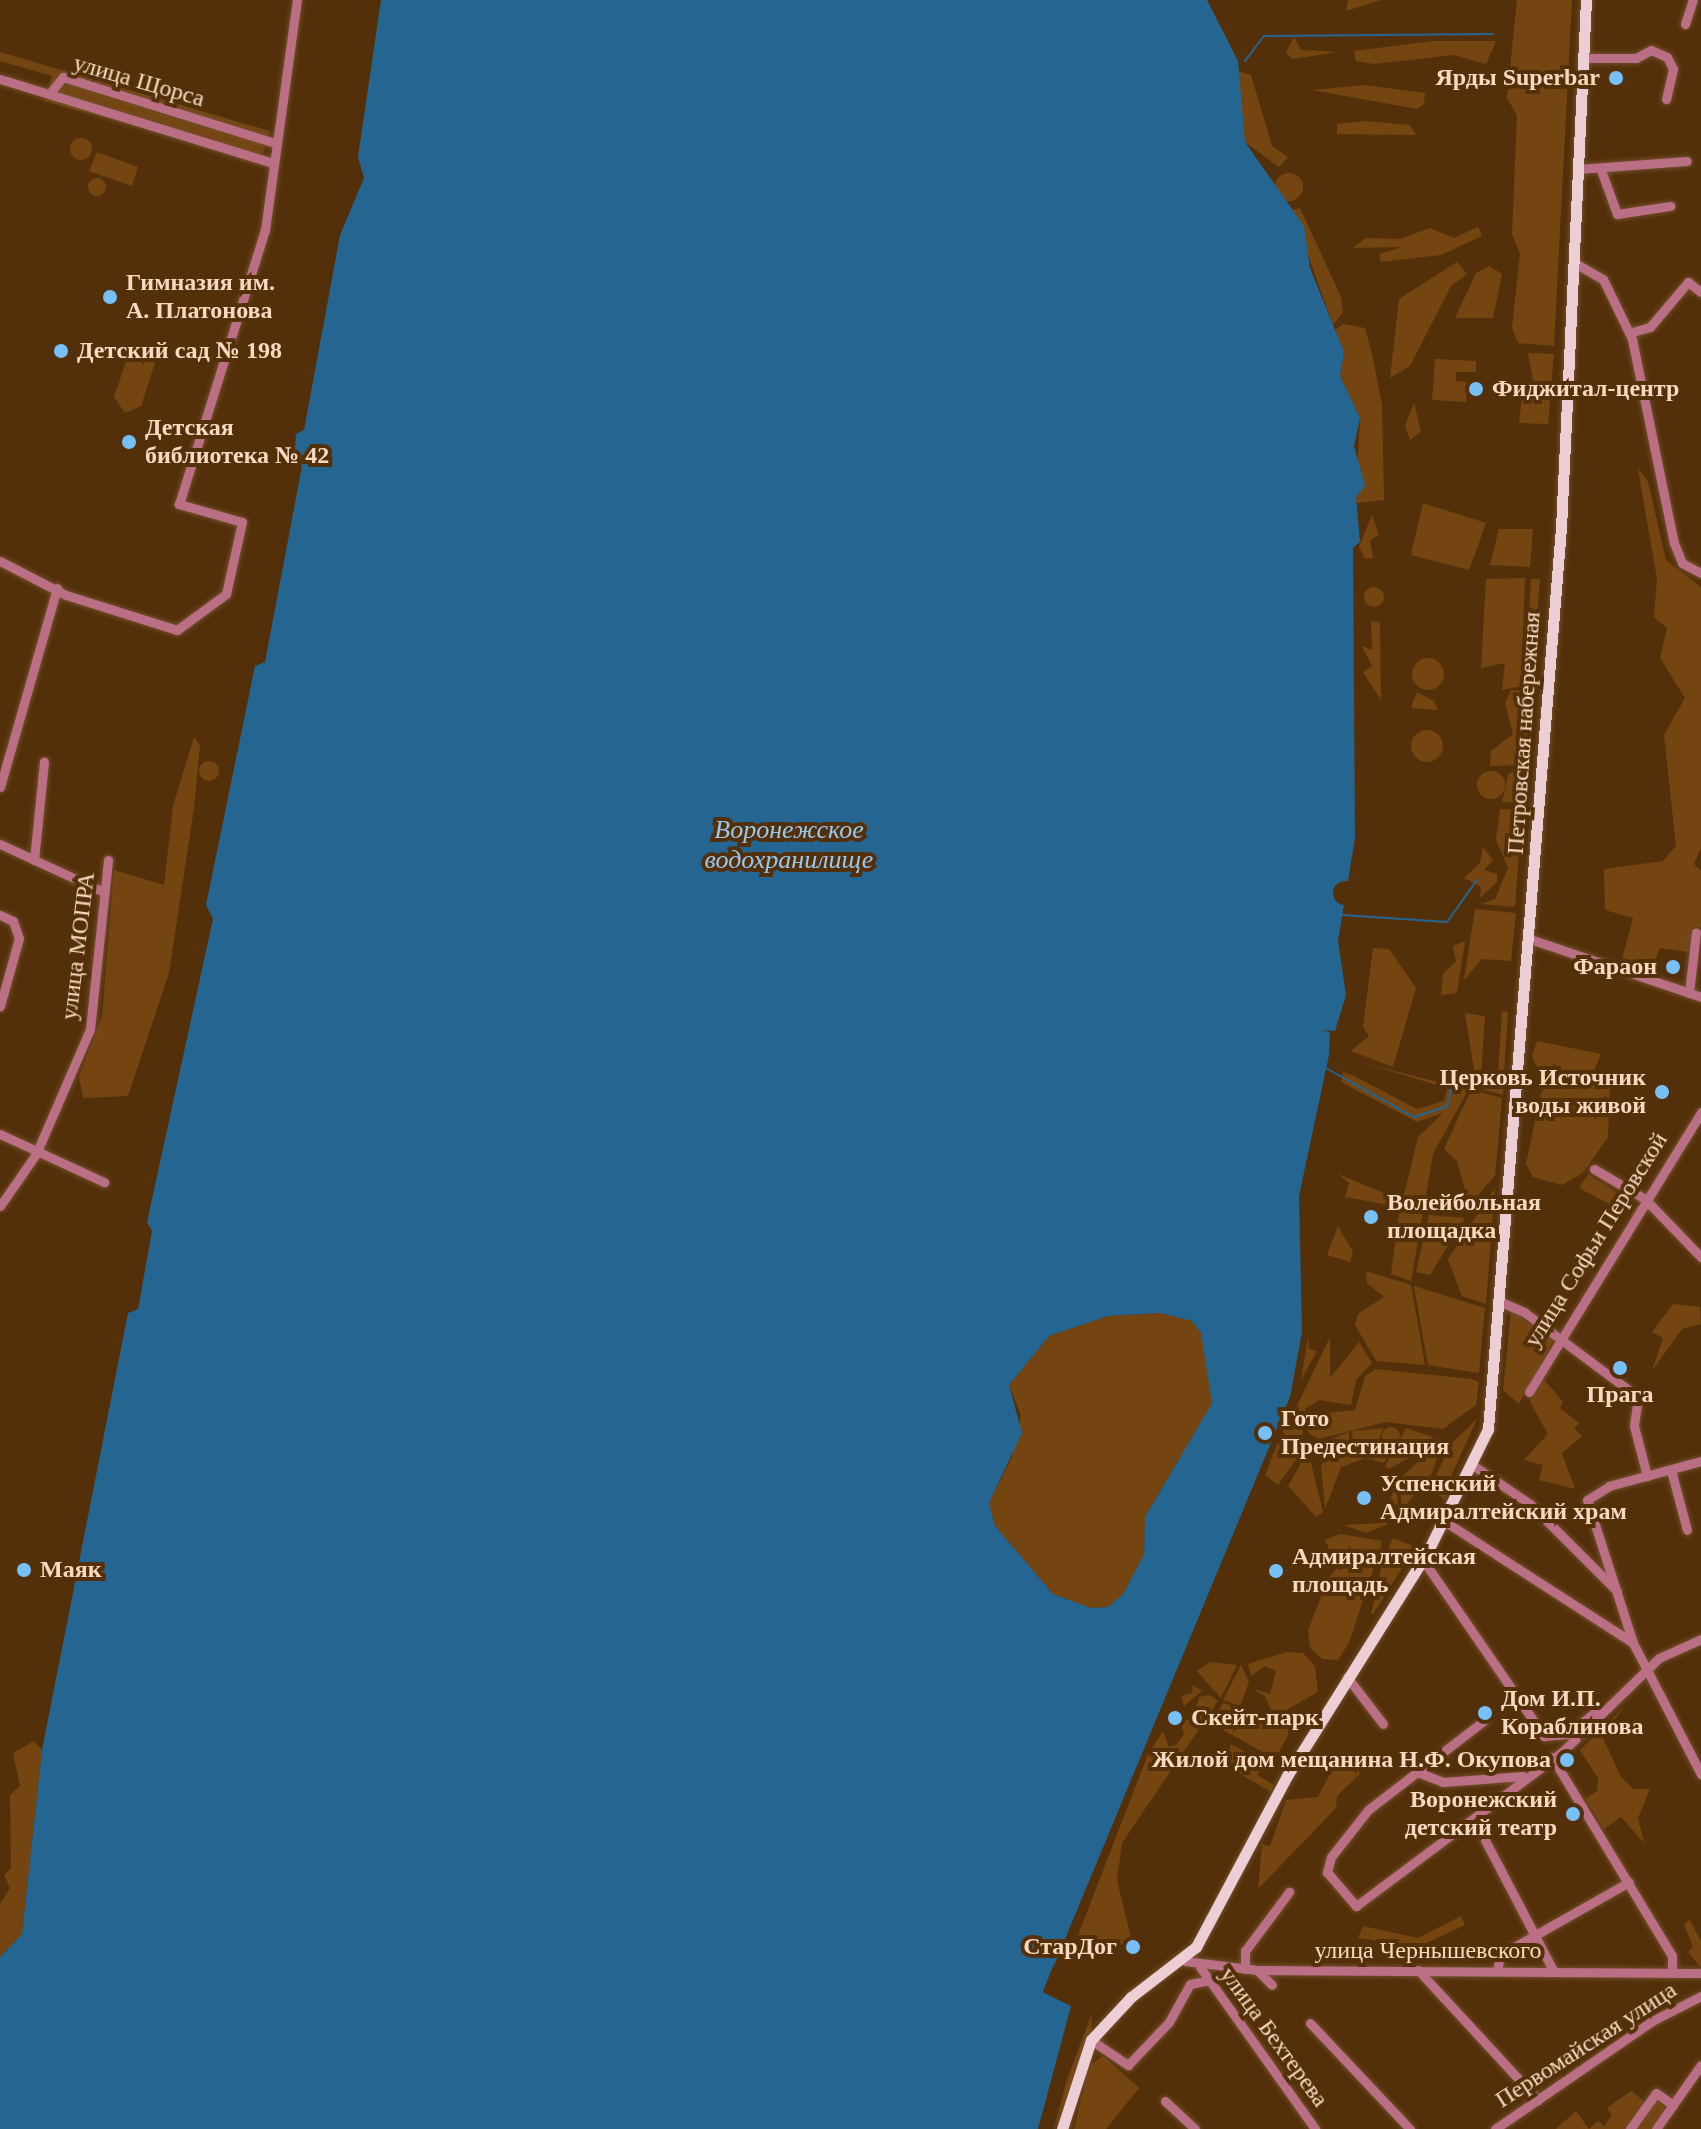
<!DOCTYPE html>
<html>
<head>
<meta charset="utf-8">
<style>
  body { margin:0 }
  #map { position:relative; width:1701px; height:2129px; overflow:hidden; background:#54300a; font-family:Georgia,serif }
  div>[style] { position:absolute }
  .green>* { inset:0; background:#754511 }
  .round { border-radius:50% }
  .water>* { inset:0; background:#256591 }
  .pier>* { inset:0; background:#54300a }
  .stream>* { height:2px; margin:-1px; padding:0 1px; transform-origin:1px; border-radius:1px; background:#256591 }
  .roads { filter:drop-shadow(0 0 2px #714e2b) drop-shadow(0 0 2px #714e2b) }
  .minor>* { height:9px; margin:-4.5px; padding:0 4.5px; transform-origin:4.5px; border-radius:4.5px; background:#ba6f84 }
  .major>* { height:11px; margin:-5.5px; padding:0 5.5px; transform-origin:5.5px; border-radius:5.5px; background:#eeced5 }
  .dots>* { width:22px; height:22px; translate:-50% -50%; box-sizing:border-box; border:4px solid #54300a; border-radius:50% }
  span { translate:-50% -50%; white-space:nowrap; text-align:center; line-height:1.15; -webkit-text-stroke:8px #54300a; paint-order:stroke }
  .poi-label { font-size:24px; color:#f6d9c1; font-weight:700 }
  .right { translate:-100% -50%; text-align:right }
  .left { translate:0 -50%; text-align:left }
  .street-label { font-size:24px; color:#f6d9c1 }
  .water-label { font-size:26px; color:#97c9f0; font-style:italic }
</style>
</head>
<body>
<div id="map">
  <div class="green">
    <i style="clip-path:polygon(1348px 0,1381px 0,1346px 11px)"></i>
    <i style="clip-path:polygon(1517px 0,1572px 0,1554px 346px,1518px 343px,1512px 328px,1520px 253px,1512px 234px,1517px 115px,1507px 98px)"></i>
    <i style="clip-path:polygon(1294px 37px,1301px 50px,1338px 52px,1292px 59px,1286px 52px)"></i>
    <i style="clip-path:polygon(1433px 41px,1496px 41px,1486px 64px,1454px 55px,1374px 64px,1356px 61px,1354px 51px)"></i>
    <i style="clip-path:polygon(0 52px,270px 131px,261px 161px,45px 101px,52px 76px,0 61px)"></i>
    <i style="clip-path:polygon(1237px 71px,1251px 75px,1272px 146px,1288px 157px,1279px 167px,1245px 142px)"></i>
    <i style="clip-path:polygon(1364px 85px,1425px 93px,1424px 104px,1417px 109px,1312px 90px)"></i>
    <i style="clip-path:polygon(1365px 121px,1410px 125px,1416px 135px,1337px 134px,1337px 124px)"></i>
    <i class="round" style="left:70px;top:138px;width:22px;height:22px"></i>
    <i style="clip-path:polygon(97px 152px,138px 167px,132px 186px,89px 171px)"></i>
    <i class="round" style="left:1275px;top:173px;width:28px;height:28px"></i>
    <i class="round" style="left:88px;top:178px;width:18px;height:18px"></i>
    <i style="clip-path:polygon(1300px 208px,1341px 297px,1343px 312px,1333px 325px,1292px 210px)"></i>
    <i style="clip-path:polygon(1478px 227px,1482px 236px,1441px 255px,1381px 262px,1379px 254px,1403px 247px,1352px 248px,1366px 238px,1400px 239px,1430px 228px,1454px 238px)"></i>
    <i style="clip-path:polygon(1457px 262px,1467px 274px,1451px 286px,1410px 366px,1390px 378px,1399px 299px)"></i>
    <i style="clip-path:polygon(1489px 266px,1502px 274px,1493px 318px,1455px 318px,1476px 273px)"></i>
    <i style="clip-path:polygon(1343px 324px,1365px 328px,1372px 354px,1382px 405px,1384px 500px,1356px 503px,1360px 418px,1340px 376px,1344px 352px,1335px 330px)"></i>
    <i style="clip-path:polygon(145px 343px,156px 360px,141px 406px,125px 413px,114px 397px,130px 350px)"></i>
    <i style="clip-path:polygon(1528px 353px,1554px 354px,1548px 424px,1519px 423px,1522px 397px,1536px 396px)"></i>
    <i style="clip-path:polygon(1435px 359px,1476px 361px,1476px 372px,1456px 372px,1456px 381px,1467px 382px,1466px 402px,1432px 400px)"></i>
    <i style="clip-path:polygon(1414px 403px,1421px 432px,1410px 440px,1405px 426px)"></i>
    <i style="clip-path:polygon(1638px 469px,1648px 481px,1666px 560px,1701px 587px,1701px 848px,1694px 864px,1701px 871px,1701px 927px,1692px 928px,1689px 952px,1660px 948px,1652px 967px,1622px 959px,1633px 918px,1605px 910px,1604px 869px,1663px 861px,1676px 846px,1664px 735px,1685px 698px,1660px 658px,1667px 628px,1654px 617px,1657px 579px)"></i>
    <i style="clip-path:polygon(1423px 503px,1486px 523px,1469px 570px,1411px 555px)"></i>
    <i style="clip-path:polygon(1372px 515px,1379px 535px,1370px 540px,1373px 558px,1365px 559px,1359px 547px)"></i>
    <i style="clip-path:polygon(1499px 529px,1533px 529px,1530px 567px,1490px 565px)"></i>
    <i style="clip-path:polygon(1525px 578px,1521px 686px,1502px 690px,1505px 663px,1481px 668px,1486px 579px)"></i>
    <i style="clip-path:polygon(1531px 579px,1540px 579px,1532px 686px,1525px 685px)"></i>
    <i class="round" style="left:1364px;top:587px;width:20px;height:20px"></i>
    <i style="clip-path:polygon(1371px 621px,1380px 622px,1381px 700px,1363px 672px,1372px 666px,1362px 646px,1372px 650px)"></i>
    <i class="round" style="left:1412px;top:658px;width:32px;height:32px"></i>
    <i style="clip-path:polygon(1511px 690px,1532px 692px,1527px 765px,1490px 766px,1491px 751px,1513px 734px,1505px 703px)"></i>
    <i style="clip-path:polygon(1417px 692px,1434px 701px,1438px 710px,1411px 708px)"></i>
    <i class="round" style="left:1411px;top:730px;width:32px;height:32px"></i>
    <i style="clip-path:polygon(194px 737px,200px 745px,194px 808px,169px 973px,128px 1096px,83px 1098px,79px 1077px,102px 1016px,114px 870px,164px 885px,173px 806px)"></i>
    <i class="round" style="left:199px;top:761px;width:20px;height:20px"></i>
    <i class="round" style="left:1477px;top:771px;width:28px;height:28px"></i>
    <i style="clip-path:polygon(1525px 772px,1523px 803px,1502px 802px,1509px 773px)"></i>
    <i style="clip-path:polygon(1500px 809px,1522px 810px,1515px 907px,1481px 904px,1495px 899px,1508px 868px,1496px 840px)"></i>
    <i style="clip-path:polygon(1483px 847px,1493px 860px,1484px 870px,1497px 874px,1497px 882px,1480px 898px,1481px 887px,1464px 878px,1480px 863px)"></i>
    <i style="clip-path:polygon(1475px 909px,1516px 913px,1511px 961px,1482px 959px,1464px 980px)"></i>
    <i style="clip-path:polygon(1465px 941px,1457px 993px,1441px 995px,1443px 974px,1456px 961px,1453px 946px)"></i>
    <i style="clip-path:polygon(1373px 948px,1389px 949px,1416px 988px,1393px 1067px,1351px 1051px,1369px 1036px,1363px 1027px)"></i>
    <i style="clip-path:polygon(1502px 1011px,1508px 1012px,1504px 1074px,1498px 1074px)"></i>
    <i style="clip-path:polygon(1465px 1013px,1485px 1016px,1481px 1076px,1475px 1076px)"></i>
    <i style="clip-path:polygon(1537px 1041px,1601px 1054px,1594px 1071px,1627px 1076px,1610px 1086px,1608px 1137px,1583px 1173px,1562px 1185px,1533px 1177px,1526px 1164px,1543px 1083px,1532px 1056px)"></i>
    <i style="clip-path:polygon(1364px 1063px,1468px 1090px,1433px 1154px,1411px 1281px,1391px 1274px,1398px 1219px,1418px 1137px,1443px 1113px,1417px 1122px,1341px 1082px,1343px 1072px,1352px 1075px,1417px 1109px,1444px 1101px,1447px 1088px)"></i>
    <i style="clip-path:polygon(1475px 1078px,1504px 1079px,1503px 1095px,1474px 1087px)"></i>
    <i style="clip-path:polygon(1471px 1090px,1502px 1098px,1495px 1176px,1469px 1205px,1457px 1161px,1444px 1149px)"></i>
    <i style="clip-path:polygon(1338px 1174px,1393px 1197px,1394px 1206px,1345px 1197px,1349px 1183px)"></i>
    <i style="clip-path:polygon(1588px 1174px,1638px 1206px,1632px 1216px,1579px 1188px)"></i>
    <i style="clip-path:polygon(1495px 1188px,1486px 1304px,1462px 1296px,1448px 1259px)"></i>
    <i style="clip-path:polygon(1429px 1215px,1465px 1218px,1430px 1275px,1416px 1272px)"></i>
    <i style="clip-path:polygon(1338px 1226px,1353px 1252px,1350px 1262px,1327px 1255px)"></i>
    <i style="clip-path:polygon(1366px 1271px,1411px 1285px,1425px 1365px,1376px 1361px,1355px 1325px,1358px 1314px,1384px 1297px,1367px 1283px)"></i>
    <i style="clip-path:polygon(1414px 1286px,1485px 1308px,1479px 1373px,1428px 1365px)"></i>
    <i style="clip-path:polygon(1673px 1304px,1700px 1307px,1701px 1324px,1682px 1329px,1652px 1371px,1663px 1338px,1652px 1332px)"></i>
    <i style="clip-path:polygon(1511px 1310px,1554px 1340px,1519px 1404px,1503px 1390px)"></i>
    <i style="clip-path:polygon(1160px 1313px,1192px 1321px,1202px 1333px,1212px 1403px,1145px 1517px,1144px 1554px,1123px 1594px,1108px 1607px,1091px 1608px,1053px 1594px,995px 1526px,989px 1503px,1012px 1457px,1021px 1416px,1009px 1385px,1049px 1336px,1108px 1316px)"></i>
    <i style="clip-path:polygon(1308px 1337px,1309px 1349px,1317px 1351px,1301px 1380px)"></i>
    <i style="clip-path:polygon(1330px 1337px,1330px 1378px,1359px 1342px,1372px 1363px,1356px 1380px,1351px 1405px,1319px 1400px,1305px 1409px,1311px 1420px,1304px 1425px,1294px 1412px)"></i>
    <i style="clip-path:polygon(1376px 1369px,1471px 1379px,1479px 1382px,1476px 1405px,1443px 1429px,1386px 1422px,1318px 1439px,1310px 1434px,1305px 1427px,1327px 1413px,1355px 1410px,1365px 1376px)"></i>
    <i style="clip-path:polygon(1541px 1376px,1563px 1402px,1560px 1408px,1579px 1423px,1574px 1429px,1582px 1436px,1562px 1453px,1575px 1489px,1539px 1480px,1543px 1465px,1524px 1460px,1548px 1434px,1530px 1402px)"></i>
    <i style="clip-path:polygon(1477px 1419px,1452px 1474px,1445px 1500px,1430px 1488px,1451px 1444px)"></i>
    <i class="round" style="left:1283px;top:1420px;width:20px;height:20px"></i>
    <i class="round" style="left:1382px;top:1427px;width:18px;height:18px"></i>
    <i style="clip-path:polygon(1384px 1428px,1377px 1444px,1353px 1442px,1352px 1431px)"></i>
    <i style="clip-path:polygon(1406px 1428px,1441px 1440px,1389px 1469px,1385px 1466px)"></i>
    <i style="clip-path:polygon(1349px 1432px,1349px 1446px,1332px 1453px,1319px 1444px)"></i>
    <i style="clip-path:polygon(1280px 1437px,1305px 1447px,1278px 1485px,1265px 1475px)"></i>
    <i style="clip-path:polygon(1443px 1440px,1432px 1473px,1402px 1510px,1399px 1479px)"></i>
    <i style="clip-path:polygon(1371px 1446px,1391px 1448px,1384px 1463px,1365px 1458px,1341px 1467px,1325px 1509px,1321px 1464px)"></i>
    <i style="clip-path:polygon(1308px 1451px,1323px 1512px,1316px 1517px,1288px 1486px)"></i>
    <i style="clip-path:polygon(1396px 1484px,1398px 1507px,1386px 1525px,1366px 1533px,1344px 1525px,1382px 1523px)"></i>
    <i style="clip-path:polygon(1340px 1534px,1382px 1541px,1377px 1562px,1336px 1564px,1325px 1540px)"></i>
    <i style="clip-path:polygon(1393px 1538px,1416px 1547px,1410px 1558px,1383px 1561px)"></i>
    <i style="clip-path:polygon(1404px 1565px,1373px 1614px,1371px 1614px,1382px 1566px)"></i>
    <i style="clip-path:polygon(1374px 1567px,1349px 1643px,1338px 1660px,1322px 1659px,1310px 1647px,1308px 1630px,1329px 1577px,1336px 1569px)"></i>
    <i style="clip-path:polygon(1287px 1652px,1303px 1653px,1315px 1666px,1318px 1692px,1274px 1717px,1265px 1696px,1253px 1689px,1270px 1694px,1276px 1671px,1265px 1666px,1251px 1676px,1248px 1664px)"></i>
    <i style="clip-path:polygon(1210px 1662px,1237px 1665px,1221px 1698px,1197px 1671px)"></i>
    <i style="clip-path:polygon(1241px 1665px,1249px 1682px,1240px 1706px,1223px 1700px)"></i>
    <i style="clip-path:polygon(1193px 1685px,1202px 1691px,1184px 1706px,1181px 1696px,1192px 1693px)"></i>
    <i style="clip-path:polygon(1210px 1695px,1218px 1701px,1122px 1843px,1117px 1880px,1132px 1942px,1070px 1956px,1148px 1754px,1163px 1731px,1169px 1747px,1176px 1745px,1184px 1734px,1180px 1721px,1193px 1718px,1199px 1697px)"></i>
    <i style="clip-path:polygon(1223px 1703px,1239px 1708px,1236px 1720px,1243px 1726px,1297px 1719px,1275px 1759px,1211px 1723px)"></i>
    <i style="clip-path:polygon(1625px 1706px,1602px 1736px,1621px 1777px,1634px 1789px,1650px 1789px,1638px 1818px,1644px 1843px,1621px 1817px,1604px 1829px,1585px 1799px,1597px 1791px,1598px 1778px,1580px 1750px)"></i>
    <i style="clip-path:polygon(34px 1741px,42px 1750px,22px 1934px,0 1957px,0 1904px,10px 1888px,4px 1875px,11px 1868px,10px 1795px,20px 1786px,13px 1753px)"></i>
    <i style="clip-path:polygon(1231px 1744px,1264px 1763px,1257px 1775px,1274px 1785px,1271px 1792px,1225px 1765px)"></i>
    <i style="clip-path:polygon(1352px 1758px,1360px 1774px,1337px 1796px,1336px 1808px,1258px 1889px,1262px 1844px,1270px 1846px,1286px 1800px,1318px 1797px,1336px 1762px)"></i>
    <i style="clip-path:polygon(1461px 1916px,1465px 1925px,1418px 1947px,1358px 1938px,1363px 1926px,1418px 1938px)"></i>
    <i style="clip-path:polygon(1690px 1920px,1701px 1941px,1701px 1968px,1688px 1952px,1693px 1947px,1684px 1924px)"></i>
    <i style="clip-path:polygon(1092px 2013px,1091px 2037px,1054px 2129px,1066px 2083px)"></i>
    <i style="clip-path:polygon(1103px 2056px,1139px 2088px,1106px 2129px,1074px 2129px,1089px 2066px)"></i>
    <i style="clip-path:polygon(1631px 2091px,1647px 2103px,1627px 2129px,1556px 2129px,1576px 2111px,1589px 2129px,1598px 2121px,1604px 2126px,1612px 2115px,1607px 2108px)"></i>
    <i style="clip-path:polygon(1655px 2099px,1666px 2107px,1651px 2129px,1633px 2129px)"></i>
  </div>
  <div class="water">
    <i style="clip-path:polygon(evenodd,381px 0,1207px 0,1238px 61px,1245px 142px,1304px 226px,1310px 268px,1344px 352px,1340px 376px,1360px 418px,1354px 446px,1365px 486px,1356px 497px,1360px 542px,1353px 548px,1355px 838px,1338px 941px,1346px 995px,1335px 1031px,1321px 1030px,1330px 1032px,1329px 1055px,1299px 1196px,1302px 1332px,1290px 1397px,1043px 1992px,1071px 2006px,1038px 2129px,0 2129px,0 1957px,22px 1934px,42px 1750px,128px 1313px,138px 1309px,152px 1231px,147px 1222px,213px 919px,206px 905px,255px 666px,265px 662px,302px 466px,294px 458px,296px 434px,304px 430px,340px 235px,364px 178px,358px 157px,381px 0,1160px 1313px,1192px 1321px,1201px 1333px,1212px 1403px,1145px 1517px,1144px 1554px,1123px 1594px,1108px 1607px,1091px 1608px,1053px 1594px,995px 1526px,989px 1503px,1022px 1433px,1009px 1385px,1049px 1336px,1108px 1316px,1160px 1313px)"></i>
  </div>
  <div class="pier">
    <i class="round" style="left:1333px;top:881px;width:24px;height:24px"></i>
    <i style="clip-path:polygon(1055px 1961px,1047px 1991px,1071px 2006px,1043px 1992px)"></i>
  </div>
  <div class="stream">
    <i style="left:1245px;top:61px;width:31px;rotate:-53deg"></i>
    <i style="left:1264px;top:36px;width:229px;rotate:-0.5deg"></i>
    <i style="left:1342px;top:915px;width:105px;rotate:3.8deg"></i>
    <i style="left:1447px;top:922px;width:52px;rotate:-54.5deg"></i>
    <i style="left:1324px;top:1067px;width:103px;rotate:29.1deg"></i>
    <i style="left:1414px;top:1117px;width:35px;rotate:-18deg"></i>
    <i style="left:1447px;top:1106px;width:17px;rotate:-77deg"></i>
  </div>
  <div class="roads">
    <div class="minor">
      <i style="left:1685px;top:24px;width:25px;rotate:-72deg"></i>
      <i style="left:1583px;top:58px;width:53px"></i>
      <i style="left:1636px;top:58px;width:17px;rotate:-28deg"></i>
      <i style="left:1651px;top:50px;width:17px;rotate:24deg"></i>
      <i style="left:1667px;top:57px;width:13px;rotate:63deg"></i>
      <i style="left:1673px;top:69px;width:31px;rotate:103deg"></i>
      <i style="left:0;top:79px;width:286px;rotate:17.1deg"></i>
      <i style="left:50px;top:93px;width:21px;rotate:-51deg"></i>
      <i style="left:63px;top:77px;width:222px;rotate:17.3deg"></i>
      <i style="left:1578px;top:169px;width:109px;rotate:-4.2deg"></i>
      <i style="left:1601px;top:170px;width:47px;rotate:70deg"></i>
      <i style="left:1617px;top:214px;width:54px;rotate:-8.6deg"></i>
      <i style="left:1573px;top:262px;width:34px;rotate:30deg"></i>
      <i style="left:1603px;top:279px;width:67px;rotate:64.2deg"></i>
      <i style="left:1632px;top:339px;width:208px;rotate:78.4deg"></i>
      <i style="left:1674px;top:543px;width:22px;rotate:68deg"></i>
      <i style="left:1682px;top:563px;width:21px;rotate:28deg"></i>
      <i style="left:1629px;top:333px;width:22px;rotate:-16deg"></i>
      <i style="left:1650px;top:327px;width:59px;rotate:-49.8deg"></i>
      <i style="left:1688px;top:282px;width:16px;rotate:38deg"></i>
      <i style="left:0;top:561px;width:74px;rotate:27.3deg"></i>
      <i style="left:66px;top:595px;width:116px;rotate:17.5deg"></i>
      <i style="left:177px;top:630px;width:61px;rotate:-36.3deg"></i>
      <i style="left:226px;top:594px;width:74px;rotate:-77.5deg"></i>
      <i style="left:242px;top:522px;width:66px;rotate:-164.1deg"></i>
      <i style="left:179px;top:504px;width:287px;rotate:-72.6deg"></i>
      <i style="left:265px;top:230px;width:232px;rotate:-82.1deg"></i>
      <i style="left:0;top:787px;width:207px;rotate:-74deg"></i>
      <i style="left:0;top:844px;width:115px;rotate:24.8deg"></i>
      <i style="left:34px;top:860px;width:99px;rotate:-84.2deg"></i>
      <i style="left:0;top:915px;width:14px;rotate:25deg"></i>
      <i style="left:13px;top:921px;width:18px;rotate:71deg"></i>
      <i style="left:19px;top:938px;width:71px;rotate:105.6deg"></i>
      <i style="left:1530px;top:939px;width:181px;rotate:18.7deg"></i>
      <i style="left:1689px;top:993px;width:61px;rotate:-83.5deg"></i>
      <i style="left:0;top:1134px;width:115px;rotate:24.8deg"></i>
      <i style="left:1594px;top:1169px;width:59px;rotate:30.5deg"></i>
      <i style="left:1645px;top:1199px;width:81px;rotate:46deg"></i>
      <i style="left:0;top:1206px;width:63px;rotate:-55.3deg"></i>
      <i style="left:36px;top:1154px;width:136px;rotate:-66.6deg"></i>
      <i style="left:90px;top:1029px;width:170px;rotate:-83.9deg"></i>
      <i style="left:1503px;top:1303px;width:23px;rotate:23deg"></i>
      <i style="left:1524px;top:1312px;width:142px;rotate:36.7deg"></i>
      <i style="left:1638px;top:1397px;width:29px;rotate:98deg"></i>
      <i style="left:1634px;top:1426px;width:52px;rotate:75.4deg"></i>
      <i style="left:1529px;top:1392px;width:329px;rotate:-58.4deg"></i>
      <i style="left:1474px;top:1466px;width:68px;rotate:34.2deg"></i>
      <i style="left:1530px;top:1504px;width:123px;rotate:45deg"></i>
      <i style="left:1671px;top:1470px;width:62px;rotate:75.1deg"></i>
      <i style="left:1444px;top:1521px;width:225px;rotate:32.8deg"></i>
      <i style="left:1633px;top:1643px;width:148px;rotate:62.6deg"></i>
      <i style="left:1423px;top:1560px;width:214px;rotate:55.5deg"></i>
      <i style="left:1544px;top:1736px;width:24px;rotate:-5deg"></i>
      <i style="left:1568px;top:1734px;width:35px;rotate:-39deg"></i>
      <i style="left:1633px;top:1643px;width:150px;rotate:-107.8deg"></i>
      <i style="left:1587px;top:1500px;width:26px;rotate:-32deg"></i>
      <i style="left:1609px;top:1486px;width:95px;rotate:-15.2deg"></i>
      <i style="left:1347px;top:1677px;width:59px;rotate:52.5deg"></i>
      <i style="left:1486px;top:1719px;width:149px;rotate:142.4deg"></i>
      <i style="left:1368px;top:1810px;width:60px;rotate:128.2deg"></i>
      <i style="left:1331px;top:1857px;width:16px;rotate:105deg"></i>
      <i style="left:1327px;top:1872px;width:45px;rotate:49.5deg"></i>
      <i style="left:1356px;top:1906px;width:257px;rotate:-36.8deg"></i>
      <i style="left:1562px;top:1752px;width:135px;rotate:-44.1deg"></i>
      <i style="left:1659px;top:1658px;width:46px;rotate:-24.3deg"></i>
      <i style="left:1552px;top:1757px;width:232px;rotate:58.9deg"></i>
      <i style="left:1672px;top:1956px;width:16px;rotate:90deg"></i>
      <i style="left:1417px;top:1772px;width:28px;rotate:21deg"></i>
      <i style="left:1443px;top:1782px;width:80px;rotate:-4.3deg"></i>
      <i style="left:1475px;top:1821px;width:170px;rotate:62.4deg"></i>
      <i style="left:1185px;top:1961px;width:73px;rotate:7.1deg"></i>
      <i style="left:1257px;top:1970px;width:444px;rotate:0.4deg"></i>
      <i style="left:1200px;top:1967px;width:199px;rotate:54.6deg"></i>
      <i style="left:1245px;top:1969px;width:18px;rotate:-90deg"></i>
      <i style="left:1245px;top:1951px;width:74px;rotate:-53.3deg"></i>
      <i style="left:1257px;top:1970px;width:21px;rotate:45deg"></i>
      <i style="left:1418px;top:1970px;width:177px;rotate:47.3deg"></i>
      <i style="left:1497px;top:1971px;width:16px;rotate:-79deg"></i>
      <i style="left:1500px;top:1955px;width:148px;rotate:-29.5deg"></i>
      <i style="left:1310px;top:2023px;width:146px;rotate:46.7deg"></i>
      <i style="left:1091px;top:2040px;width:45px;rotate:34deg"></i>
      <i style="left:1128px;top:2065px;width:59px;rotate:-46.4deg"></i>
      <i style="left:1169px;top:2022px;width:43px;rotate:-61.1deg"></i>
      <i style="left:1190px;top:1984px;width:16px;rotate:-11deg"></i>
      <i style="left:1165px;top:2101px;width:41px;rotate:43deg"></i>
      <i style="left:1495px;top:2129px;width:191px;rotate:-34.5deg"></i>
      <i style="left:1652px;top:2021px;width:55px;rotate:-27deg"></i>
      <i style="left:1630px;top:2129px;width:44px;rotate:-54.2deg"></i>
      <i style="left:1656px;top:2093px;width:21px;rotate:35deg"></i>
      <i style="left:1656px;top:2129px;width:78px;rotate:-54.9deg"></i>
    </div>
    <div class="major">
      <i style="left:1062px;top:2129px;width:94px;rotate:-72deg"></i>
      <i style="left:1091px;top:2040px;width:59px;rotate:-47.1deg"></i>
      <i style="left:1131px;top:1997px;width:82px;rotate:-37.6deg"></i>
      <i style="left:1196px;top:1947px;width:194px;rotate:-62deg"></i>
      <i style="left:1287px;top:1776px;width:266px;rotate:-57.9deg"></i>
      <i style="left:1428px;top:1551px;width:136px;rotate:-63.8deg"></i>
      <i style="left:1488px;top:1429px;width:904px;rotate:-85.37deg"></i>
      <i style="left:1561px;top:528px;width:529px;rotate:-87.29deg"></i>
    </div>
  </div>
  <div class="dots">
    <i style="left:1616px;top:78px;background:#76c0f7"></i>
    <i style="left:110px;top:297px;background:#76c0f7"></i>
    <i style="left:61px;top:351px;background:#76c0f7"></i>
    <i style="left:1476px;top:389px;background:#76c0f7"></i>
    <i style="left:129px;top:442px;background:#76c0f7"></i>
    <i style="left:1673px;top:967px;background:#76c0f7"></i>
    <i style="left:1662px;top:1092px;background:#76c0f7"></i>
    <i style="left:1371px;top:1217px;background:#76c0f7"></i>
    <i style="left:1620px;top:1368px;background:#76c0f7"></i>
    <i style="left:1265px;top:1433px;background:#76c0f7"></i>
    <i style="left:1364px;top:1498px;background:#76c0f7"></i>
    <i style="left:24px;top:1570px;background:#76c0f7"></i>
    <i style="left:1276px;top:1571px;background:#76c0f7"></i>
    <i style="left:1485px;top:1713px;background:#76c0f7"></i>
    <i style="left:1175px;top:1718px;background:#76c0f7"></i>
    <i style="left:1567px;top:1760px;background:#76c0f7"></i>
    <i style="left:1573px;top:1814px;background:#76c0f7"></i>
    <i style="left:1133px;top:1947px;background:#76c0f7"></i>
  </div>
  <div class="poi-label">
    <span class="right" style="left:1600px;top:78px">Ярды Superbar</span>
    <span class="left" style="left:126px;top:297px">Гимназия им.<br>А. Платонова</span>
    <span class="left" style="left:77px;top:351px">Детский сад № 198</span>
    <span class="left" style="left:1492px;top:389px">Фиджитал-центр</span>
    <span class="left" style="left:145px;top:442px">Детская<br>библиотека № 42</span>
    <span class="right" style="left:1657px;top:967px">Фараон</span>
    <span class="right" style="left:1646px;top:1092px">Церковь Источник<br>воды живой</span>
    <span class="left" style="left:1387px;top:1217px">Волейбольная<br>площадка</span>
    <span style="left:1620px;top:1395px">Прага</span>
    <span class="left" style="left:1281px;top:1433px">Гото<br>Предестинация</span>
    <span class="left" style="left:1380px;top:1498px">Успенский<br>Адмиралтейский храм</span>
    <span class="left" style="left:1292px;top:1571px">Адмиралтейская<br>площадь</span>
    <span class="left" style="left:40px;top:1570px">Маяк</span>
    <span class="left" style="left:1501px;top:1713px">Дом И.П.<br>Кораблинова</span>
    <span class="left" style="left:1191px;top:1718px">Скейт-парк</span>
    <span class="right" style="left:1551px;top:1760px">Жилой дом мещанина Н.Ф. Окупова</span>
    <span class="right" style="left:1557px;top:1814px">Воронежский<br>детский театр</span>
    <span class="right" style="left:1117px;top:1947px">СтарДог</span>
  </div>
  <div class="street-label">
    <span style="left:139px;top:81px;rotate:16deg">улица Щорса</span>
    <span style="left:1524px;top:733px;rotate:-86deg">Петровская набережная</span>
    <span style="left:78px;top:946px;rotate:-83deg">улица МОПРА</span>
    <span style="left:1596px;top:1240px;rotate:-58deg">улица Софьи Перовской</span>
    <span style="left:1428px;top:1951px">улица Чернышевского</span>
    <span style="left:1274px;top:2037px;rotate:54deg">улица Бехтерева</span>
    <span style="left:1586px;top:2045px;rotate:-33deg">Первомайская улица</span>
  </div>
  <div class="water-label">
    <span style="left:789px;top:845px">Воронежское<br>водохранилище</span>
  </div>
</div>
</body>
</html>
